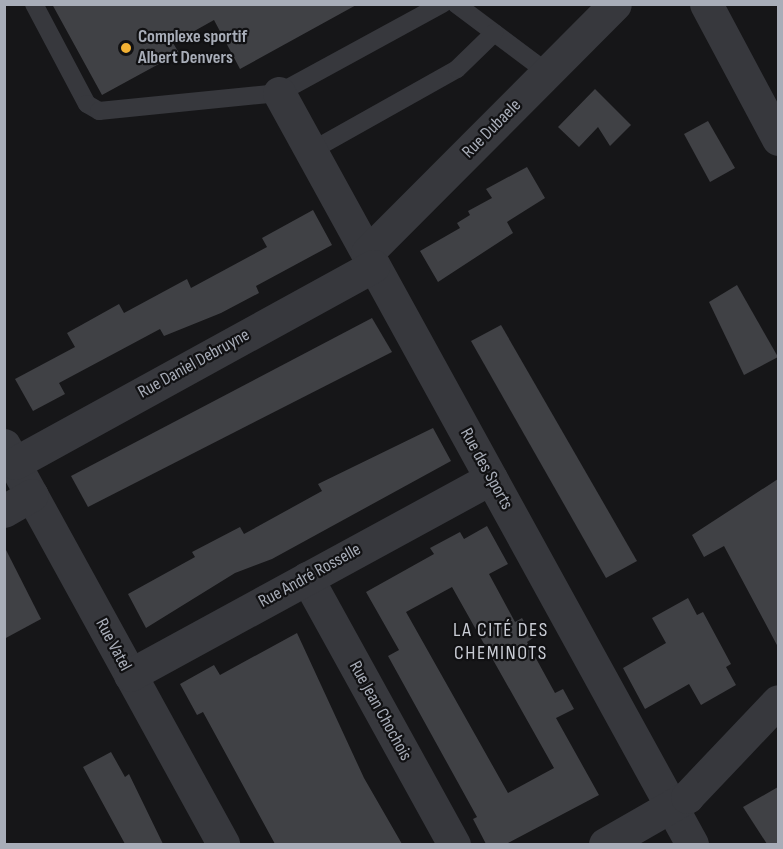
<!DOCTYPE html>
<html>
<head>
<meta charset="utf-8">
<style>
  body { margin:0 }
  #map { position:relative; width:783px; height:849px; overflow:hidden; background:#161618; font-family:"Sofia Sans Condensed",sans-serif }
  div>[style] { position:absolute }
  .building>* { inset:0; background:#404145 }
  .service>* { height:18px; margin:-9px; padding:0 9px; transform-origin:9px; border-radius:9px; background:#37383d }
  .minor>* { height:33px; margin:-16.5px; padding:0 16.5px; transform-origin:16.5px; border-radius:16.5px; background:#37383d }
  .dots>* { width:16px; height:16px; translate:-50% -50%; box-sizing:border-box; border:3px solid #111113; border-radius:50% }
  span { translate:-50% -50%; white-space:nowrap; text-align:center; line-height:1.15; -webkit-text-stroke:4.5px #111113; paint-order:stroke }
  .poi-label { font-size:18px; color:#a8adb8; font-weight:700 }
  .left { translate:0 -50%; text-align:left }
  .street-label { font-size:18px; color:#a8adb8 }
  .neighbourhood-label { font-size:20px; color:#c9ccd4; letter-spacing:1.5px }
  .frame { position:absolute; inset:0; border:6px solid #a8adb8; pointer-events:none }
</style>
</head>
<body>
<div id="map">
  <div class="building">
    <i style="clip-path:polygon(52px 4px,358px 4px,240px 69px,214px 20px,173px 43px,179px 53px,102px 95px)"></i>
    <i style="clip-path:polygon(595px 89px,631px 125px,610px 146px,598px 127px,579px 147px,558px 127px)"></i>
    <i style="clip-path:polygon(708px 121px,735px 168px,710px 182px,684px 134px)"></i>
    <i style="clip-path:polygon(527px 167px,545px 198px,507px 222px,513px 233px,438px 282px,420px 251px,460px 228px,457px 223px,470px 215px,468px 211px,492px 198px,486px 189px)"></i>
    <i style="clip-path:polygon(313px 210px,332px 245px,256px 286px,259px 293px,221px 313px,164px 336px,160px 329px,59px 383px,65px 394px,33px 411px,15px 379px,75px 347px,67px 333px,119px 304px,124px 313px,187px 279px,191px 288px,267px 247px,262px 238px)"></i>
    <i style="clip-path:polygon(737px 285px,778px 357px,744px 375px,709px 302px)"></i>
    <i style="clip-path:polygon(372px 318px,392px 352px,88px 507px,71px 476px)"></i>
    <i style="clip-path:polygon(501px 325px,637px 561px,606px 578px,471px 341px)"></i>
    <i style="clip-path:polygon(433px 428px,451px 461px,272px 559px,235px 573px,146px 628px,128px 594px,195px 557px,192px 552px,240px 527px,244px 534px,322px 491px,318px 484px)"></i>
    <i style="clip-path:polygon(778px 479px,778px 647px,724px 546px,704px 557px,692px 535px)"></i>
    <i style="clip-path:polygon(evenodd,487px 526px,508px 564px,489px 574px,515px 622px,522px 618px,533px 638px,527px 642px,555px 693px,563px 689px,574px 709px,556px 718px,599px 795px,506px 844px,486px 844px,473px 819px,477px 817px,388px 656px,399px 650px,366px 592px,434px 554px,430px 548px,460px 532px,464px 539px,487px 526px,452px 587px,554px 768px,508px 793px,406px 612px,452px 587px)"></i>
    <i style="clip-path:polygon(4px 546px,41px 619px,4px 639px)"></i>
    <i style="clip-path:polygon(688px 598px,697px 615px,703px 612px,731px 664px,726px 667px,736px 685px,701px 705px,689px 684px,645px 709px,623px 668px,666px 643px,652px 618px)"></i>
    <i style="clip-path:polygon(297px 633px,364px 778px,402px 844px,275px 844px,203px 712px,197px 715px,180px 684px,214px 665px,220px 675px)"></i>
    <i style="clip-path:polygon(111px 752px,125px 777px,129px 774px,163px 844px,125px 844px,83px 767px)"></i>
    <i style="clip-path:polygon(778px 787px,778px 844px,767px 844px,743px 807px)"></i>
  </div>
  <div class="service">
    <i style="left:34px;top:4px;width:113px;rotate:62.1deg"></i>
    <i style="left:87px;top:104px;width:14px;rotate:30deg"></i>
    <i style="left:99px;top:111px;width:181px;rotate:-5.7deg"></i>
    <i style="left:279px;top:93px;width:186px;rotate:-28.6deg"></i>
    <i style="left:456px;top:4px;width:115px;rotate:36.9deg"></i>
    <i style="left:311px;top:151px;width:167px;rotate:-29.3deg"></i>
    <i style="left:457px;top:69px;width:52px;rotate:-44.2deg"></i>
  </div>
  <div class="minor">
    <i style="left:706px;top:4px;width:153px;rotate:61.9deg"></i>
    <i style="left:279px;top:93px;width:857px;rotate:61.19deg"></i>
    <i style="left:367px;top:253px;width:351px;rotate:-45.1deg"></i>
    <i style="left:4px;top:445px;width:455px;rotate:61.2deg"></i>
    <i style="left:15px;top:463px;width:409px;rotate:-28.8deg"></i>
    <i style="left:4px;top:511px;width:32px;rotate:-30deg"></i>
    <i style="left:307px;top:578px;width:304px;rotate:61.1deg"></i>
    <i style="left:130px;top:675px;width:411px;rotate:-28.6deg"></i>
    <i style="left:605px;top:844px;width:95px;rotate:-29.8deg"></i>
    <i style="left:687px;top:797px;width:132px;rotate:-46.5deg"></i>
  </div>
  <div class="dots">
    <i style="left:126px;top:48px;background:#f2b134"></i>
  </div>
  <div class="poi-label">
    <span class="left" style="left:138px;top:48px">Complexe sportif<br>Albert Denvers</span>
  </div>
  <div class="street-label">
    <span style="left:492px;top:129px;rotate:-45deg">Rue Dubaele</span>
    <span style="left:194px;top:364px;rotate:-29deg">Rue Daniel Debruyne</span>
    <span style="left:486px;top:469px;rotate:61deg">Rue des Sports</span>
    <span style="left:310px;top:576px;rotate:-29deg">Rue André Rosselle</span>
    <span style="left:113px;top:645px;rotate:62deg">Rue Vatel</span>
    <span style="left:380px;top:711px;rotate:61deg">Rue Jean Chochois</span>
  </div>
  <div class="neighbourhood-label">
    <span style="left:501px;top:642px">LA CITÉ DES<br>CHEMINOTS</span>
  </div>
  <div class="frame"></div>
</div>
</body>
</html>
